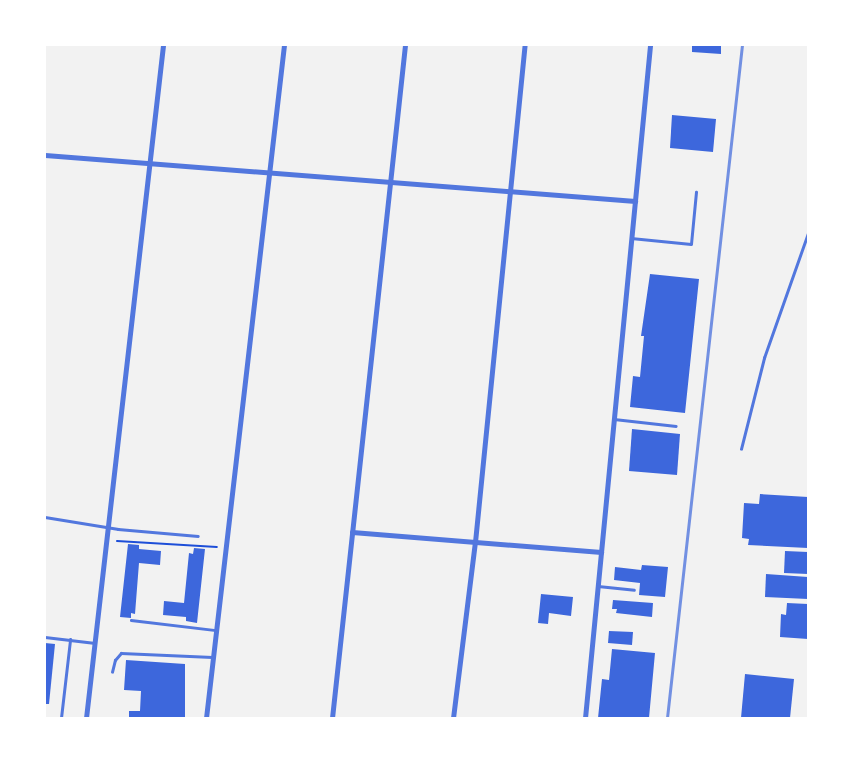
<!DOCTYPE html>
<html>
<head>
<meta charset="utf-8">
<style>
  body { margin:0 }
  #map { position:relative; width:853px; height:763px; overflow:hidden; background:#f2f2f2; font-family:Bitter,serif }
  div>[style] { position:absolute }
  .building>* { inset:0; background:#3d67dc }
  .path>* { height:2px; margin:-1px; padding:0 1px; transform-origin:1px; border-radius:1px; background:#1d4ed8 }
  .service>* { height:2.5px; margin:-1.25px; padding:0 1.25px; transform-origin:1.25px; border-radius:1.25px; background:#5277de }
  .minor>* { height:5px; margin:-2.5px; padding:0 2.5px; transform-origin:2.5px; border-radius:2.5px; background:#5277de }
  .rail>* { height:2.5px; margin:-1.25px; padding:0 1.25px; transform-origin:1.25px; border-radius:1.25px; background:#7290e2 }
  span { translate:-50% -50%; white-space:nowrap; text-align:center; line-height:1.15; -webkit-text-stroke:5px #fff; paint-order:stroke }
  .frame { position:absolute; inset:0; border:46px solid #fff; pointer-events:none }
</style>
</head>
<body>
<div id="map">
  <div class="building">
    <i style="clip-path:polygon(692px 45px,721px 45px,721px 54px,692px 52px)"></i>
    <i style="clip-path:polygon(672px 115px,716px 119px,713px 152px,670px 148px)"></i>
    <i style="clip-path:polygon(650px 274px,699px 279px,685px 413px,630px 407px,633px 376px,640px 377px,644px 336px,641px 336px)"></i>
    <i style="clip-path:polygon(632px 429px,680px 434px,677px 475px,629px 471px)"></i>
    <i style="clip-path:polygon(760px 494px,808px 497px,808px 548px,748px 545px,749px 539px,742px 538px,744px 503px,759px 504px)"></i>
    <i style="clip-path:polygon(128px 544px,139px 545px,139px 549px,161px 551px,160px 565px,139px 563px,135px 614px,131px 613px,131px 618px,120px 617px)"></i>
    <i style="clip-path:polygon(194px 548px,205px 549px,197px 623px,186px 621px,186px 617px,163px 615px,164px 601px,184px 603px,189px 553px,193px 554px)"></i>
    <i style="clip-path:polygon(785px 551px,808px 552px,808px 574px,784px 573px)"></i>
    <i style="clip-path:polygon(642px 565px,668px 567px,665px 597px,639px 595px,640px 583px,614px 580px,615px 567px,641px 570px)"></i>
    <i style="clip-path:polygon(766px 574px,808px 577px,808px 599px,765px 597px)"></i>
    <i style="clip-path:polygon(541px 594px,573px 597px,571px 616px,549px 613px,548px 624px,538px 623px)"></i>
    <i style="clip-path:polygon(613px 600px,653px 603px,652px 617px,616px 613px,617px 609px,612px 609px)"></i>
    <i style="clip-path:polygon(787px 603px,808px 604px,808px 639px,780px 637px,781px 614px,786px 615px)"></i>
    <i style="clip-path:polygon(609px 631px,633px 632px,632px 645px,608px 643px)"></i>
    <i style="clip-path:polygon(45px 643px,55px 644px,49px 704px,45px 704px)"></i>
    <i style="clip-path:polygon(612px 649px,655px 653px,649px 718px,598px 718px,602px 679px,609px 680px)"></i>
    <i style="clip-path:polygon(126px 660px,185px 664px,185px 718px,129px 718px,129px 711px,140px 711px,141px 691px,124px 690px)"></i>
    <i style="clip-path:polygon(745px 674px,794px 679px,790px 718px,741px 718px)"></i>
  </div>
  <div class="path">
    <i style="left:117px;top:541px;width:100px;rotate:3.4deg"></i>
  </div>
  <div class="service">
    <i style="left:631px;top:238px;width:60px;rotate:5.7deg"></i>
    <i style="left:691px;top:244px;width:52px;rotate:-84.5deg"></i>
    <i style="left:614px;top:419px;width:62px;rotate:6.4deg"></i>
    <i style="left:741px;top:449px;width:94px;rotate:-75.8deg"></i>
    <i style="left:764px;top:358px;width:133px;rotate:-70.6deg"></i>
    <i style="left:45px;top:517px;width:74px;rotate:9.3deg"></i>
    <i style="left:118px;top:529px;width:80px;rotate:5deg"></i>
    <i style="left:598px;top:586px;width:36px;rotate:6deg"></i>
    <i style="left:131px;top:620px;width:85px;rotate:6.8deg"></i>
    <i style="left:45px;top:637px;width:25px;rotate:7deg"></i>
    <i style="left:112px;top:672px;width:12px;rotate:-76deg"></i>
    <i style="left:115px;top:660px;width:9px;rotate:-49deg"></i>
    <i style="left:121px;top:653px;width:91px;rotate:2.5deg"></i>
    <i style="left:61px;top:718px;width:79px;rotate:-83.4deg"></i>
    <i style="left:70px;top:640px;width:25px;rotate:7deg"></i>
  </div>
  <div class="minor">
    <i style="left:45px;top:155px;width:592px;rotate:4.46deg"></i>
    <i style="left:352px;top:532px;width:250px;rotate:4.6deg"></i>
    <i style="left:86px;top:718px;width:677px;rotate:-83.47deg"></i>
    <i style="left:206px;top:718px;width:678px;rotate:-83.39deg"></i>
    <i style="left:332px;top:718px;width:677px;rotate:-83.81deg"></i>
    <i style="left:453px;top:718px;width:177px;rotate:-82.9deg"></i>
    <i style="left:475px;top:542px;width:500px;rotate:-84.3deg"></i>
    <i style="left:585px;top:718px;width:676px;rotate:-84.48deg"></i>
  </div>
  <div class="rail">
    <i style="left:667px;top:718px;width:677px;rotate:-83.64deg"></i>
  </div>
  <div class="frame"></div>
</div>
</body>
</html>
